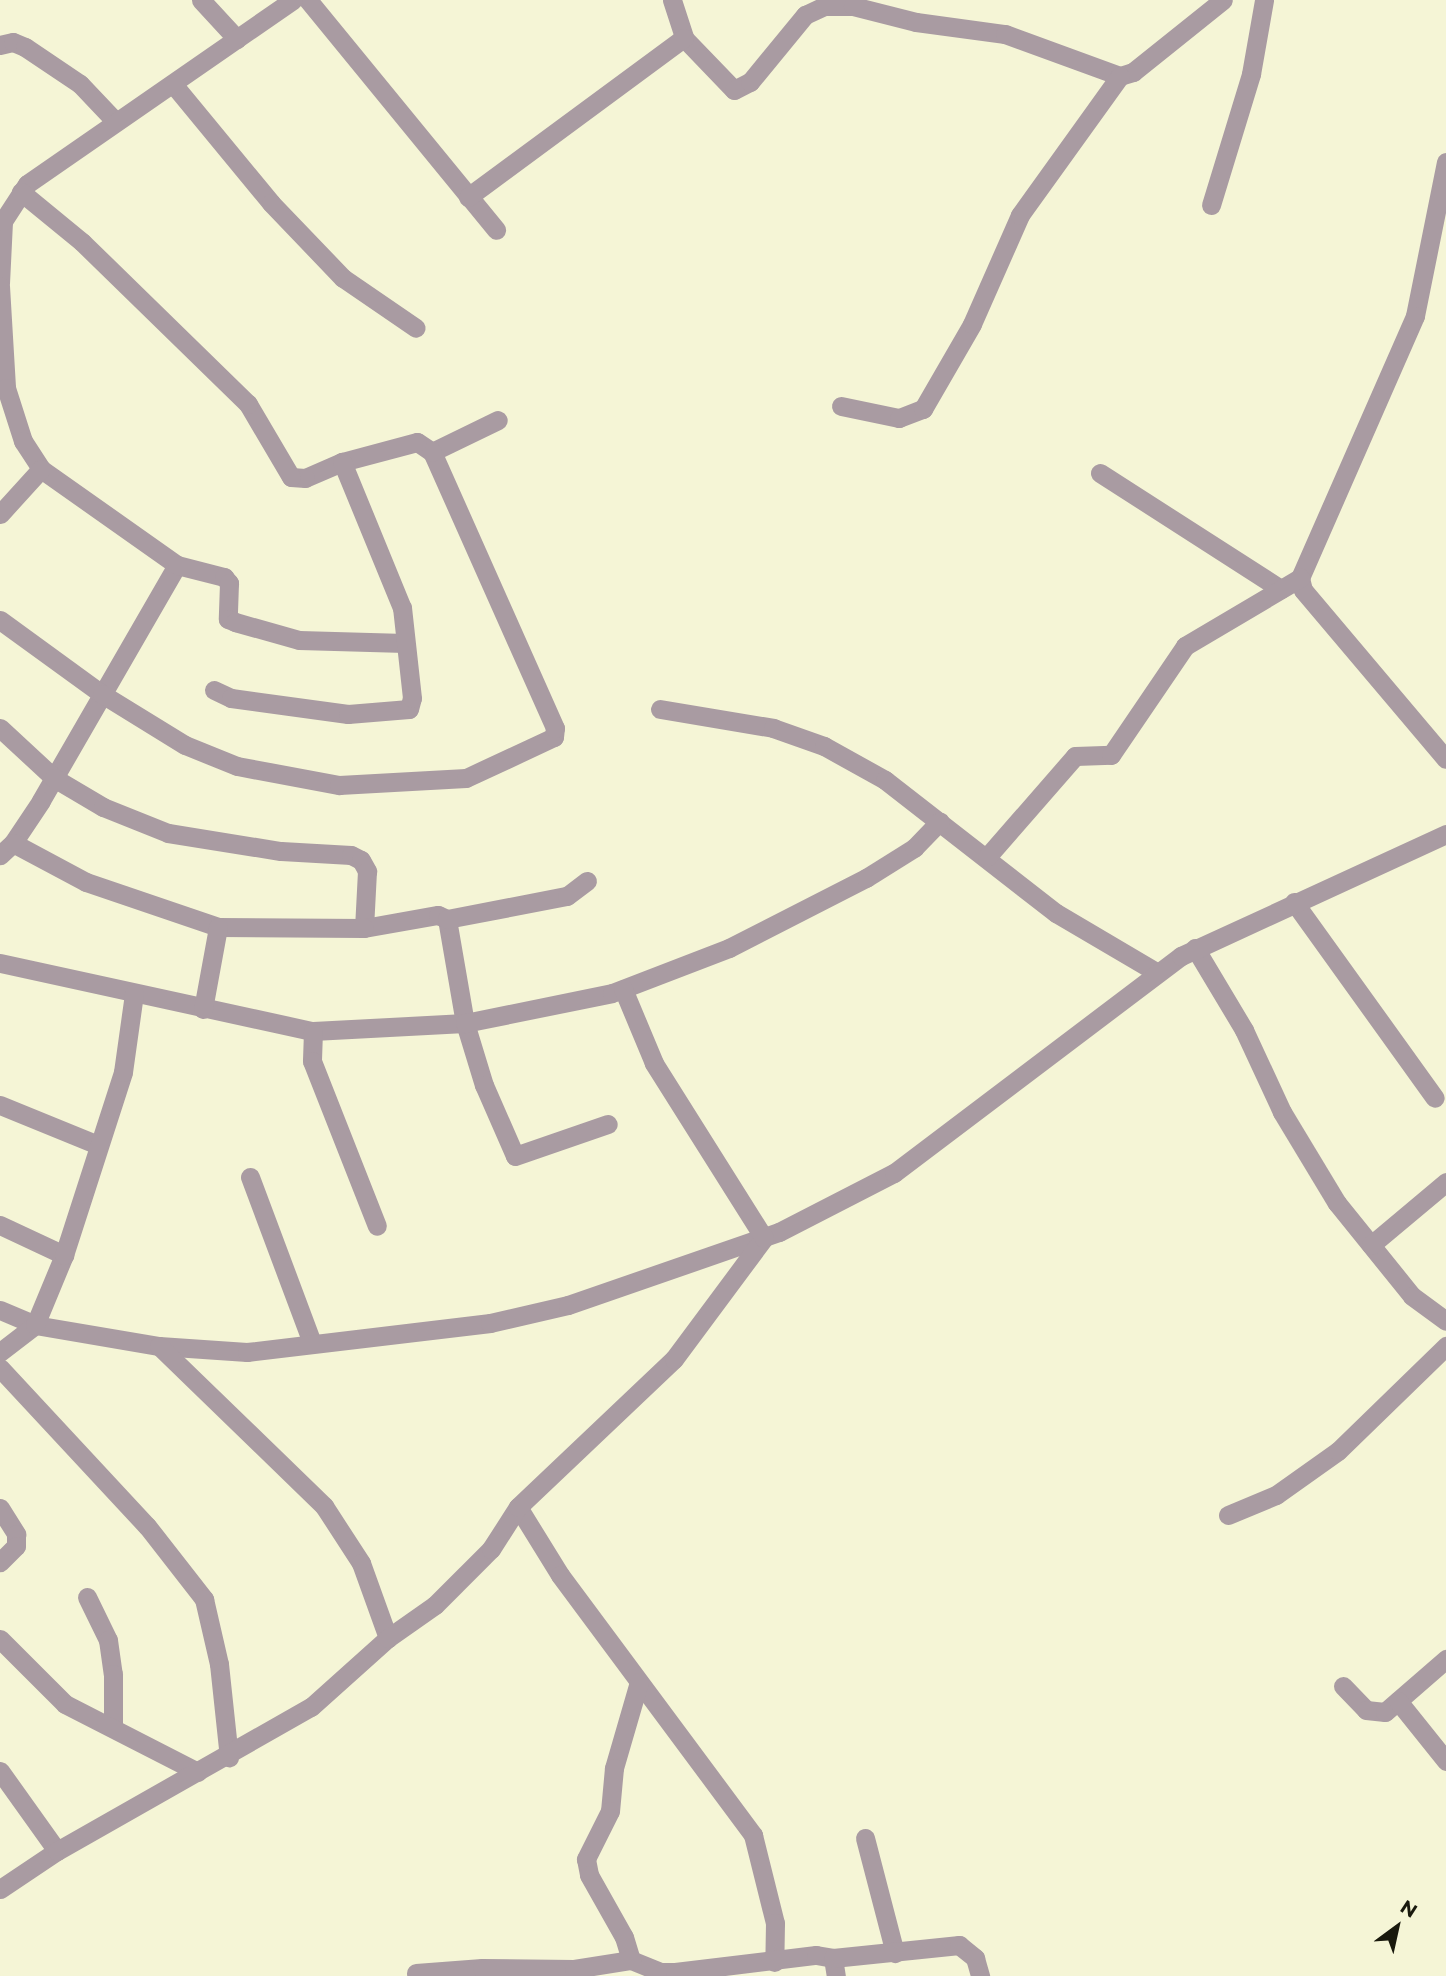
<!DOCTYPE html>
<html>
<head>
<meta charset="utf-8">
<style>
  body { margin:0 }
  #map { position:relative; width:1446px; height:1976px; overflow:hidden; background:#f5f5d6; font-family:Montserrat,sans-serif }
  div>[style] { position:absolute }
  .minor>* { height:19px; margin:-9.5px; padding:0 9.5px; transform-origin:9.5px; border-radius:9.5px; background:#a99ba2 }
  span { translate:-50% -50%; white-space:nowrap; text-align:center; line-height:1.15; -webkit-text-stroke:5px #f5f5d6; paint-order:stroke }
  .north { position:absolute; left:1362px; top:1892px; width:70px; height:70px; -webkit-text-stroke:5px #f5f5d6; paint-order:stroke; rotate:33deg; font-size:19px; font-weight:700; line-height:28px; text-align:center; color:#19190d }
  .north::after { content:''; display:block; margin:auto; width:24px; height:32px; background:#19190d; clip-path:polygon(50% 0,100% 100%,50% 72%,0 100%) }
</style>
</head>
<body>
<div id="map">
  <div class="minor">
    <i style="left:201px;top:0;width:53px;rotate:47.3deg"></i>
    <i style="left:308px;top:0;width:297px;rotate:50.7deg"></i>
    <i style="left:672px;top:0;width:40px;rotate:72deg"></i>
    <i style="left:684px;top:38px;width:72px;rotate:46.1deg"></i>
    <i style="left:734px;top:90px;width:18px;rotate:-27deg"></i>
    <i style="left:750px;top:82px;width:87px;rotate:-50.6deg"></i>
    <i style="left:805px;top:15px;width:21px;rotate:-25deg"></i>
    <i style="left:824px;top:6px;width:29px"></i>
    <i style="left:853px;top:6px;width:65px;rotate:14.3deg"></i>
    <i style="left:916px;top:22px;width:90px;rotate:7.7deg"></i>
    <i style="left:1005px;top:34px;width:122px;rotate:20.1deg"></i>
    <i style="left:1120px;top:76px;width:14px;rotate:-17deg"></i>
    <i style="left:1133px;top:72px;width:115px;rotate:-38.7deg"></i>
    <i style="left:0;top:45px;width:13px;rotate:-13deg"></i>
    <i style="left:13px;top:42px;width:13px;rotate:23deg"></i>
    <i style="left:25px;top:47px;width:66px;rotate:33.9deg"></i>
    <i style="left:80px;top:84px;width:52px;rotate:46.5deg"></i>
    <i style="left:173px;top:84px;width:154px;rotate:50.5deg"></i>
    <i style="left:271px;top:203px;width:104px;rotate:46.2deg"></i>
    <i style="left:343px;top:278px;width:88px;rotate:34.4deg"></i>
    <i style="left:1446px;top:162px;width:157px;rotate:101.4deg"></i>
    <i style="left:1415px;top:316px;width:286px;rotate:113.7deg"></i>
    <i style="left:1300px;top:578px;width:12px;rotate:76deg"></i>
    <i style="left:1303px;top:590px;width:221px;rotate:49.8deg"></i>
    <i style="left:468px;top:197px;width:268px;rotate:-36.4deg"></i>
    <i style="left:1211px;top:205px;width:137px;rotate:-73deg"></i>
    <i style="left:1251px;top:74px;width:75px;rotate:-80deg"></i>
    <i style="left:0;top:283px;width:62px;rotate:-87.2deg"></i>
    <i style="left:3px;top:221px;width:44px;rotate:-57deg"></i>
    <i style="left:27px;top:184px;width:323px;rotate:-34.7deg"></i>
    <i style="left:0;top:286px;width:102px;rotate:86.6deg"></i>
    <i style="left:6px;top:388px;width:56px;rotate:72.2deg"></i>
    <i style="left:23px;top:441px;width:33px;rotate:57deg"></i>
    <i style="left:41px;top:469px;width:166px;rotate:35.2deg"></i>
    <i style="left:177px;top:565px;width:272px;rotate:120deg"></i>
    <i style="left:41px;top:801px;width:50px;rotate:123.7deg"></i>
    <i style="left:13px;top:843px;width:18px;rotate:137deg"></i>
    <i style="left:841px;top:406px;width:59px;rotate:11.7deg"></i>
    <i style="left:899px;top:418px;width:26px;rotate:-21deg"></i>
    <i style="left:923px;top:409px;width:98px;rotate:-60deg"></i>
    <i style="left:972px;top:324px;width:119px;rotate:-66.2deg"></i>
    <i style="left:1020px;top:215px;width:171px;rotate:-54.3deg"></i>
    <i style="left:432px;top:452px;width:73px;rotate:-25.9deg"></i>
    <i style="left:1100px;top:473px;width:215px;rotate:32.7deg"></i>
    <i style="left:0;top:514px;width:61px;rotate:-47.7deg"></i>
    <i style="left:177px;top:565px;width:49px;rotate:14.3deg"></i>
    <i style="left:224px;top:577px;width:8px;rotate:50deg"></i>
    <i style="left:229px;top:583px;width:36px;rotate:92deg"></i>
    <i style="left:228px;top:619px;width:8px;rotate:23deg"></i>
    <i style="left:235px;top:622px;width:66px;rotate:15.7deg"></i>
    <i style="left:299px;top:640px;width:106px;rotate:1.6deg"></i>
    <i style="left:0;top:620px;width:126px;rotate:36deg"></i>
    <i style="left:102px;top:694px;width:97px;rotate:31.6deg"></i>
    <i style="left:185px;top:745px;width:56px;rotate:22deg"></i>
    <i style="left:237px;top:766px;width:104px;rotate:10.6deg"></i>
    <i style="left:339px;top:785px;width:127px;rotate:-3.2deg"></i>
    <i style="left:466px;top:778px;width:97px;rotate:-25deg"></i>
    <i style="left:554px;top:737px;width:9px;rotate:-84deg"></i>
    <i style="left:555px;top:728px;width:302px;rotate:-114deg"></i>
    <i style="left:432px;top:452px;width:18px;rotate:-146deg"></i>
    <i style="left:417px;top:442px;width:78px;rotate:165.1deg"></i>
    <i style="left:342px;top:462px;width:40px;rotate:156.6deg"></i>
    <i style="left:305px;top:478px;width:14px;rotate:-176deg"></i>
    <i style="left:291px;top:477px;width:85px;rotate:-120.5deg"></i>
    <i style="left:248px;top:404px;width:232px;rotate:-135.7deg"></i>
    <i style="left:82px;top:242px;width:79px;rotate:-140.7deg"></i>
    <i style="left:214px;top:690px;width:19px;rotate:25deg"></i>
    <i style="left:231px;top:698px;width:118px;rotate:7.8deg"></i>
    <i style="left:348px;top:714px;width:61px;rotate:-4.7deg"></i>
    <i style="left:409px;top:709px;width:11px;rotate:-75deg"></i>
    <i style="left:412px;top:698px;width:91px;rotate:-96.3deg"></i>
    <i style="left:402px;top:608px;width:158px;rotate:-112.3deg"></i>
    <i style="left:660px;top:709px;width:115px;rotate:9.5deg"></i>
    <i style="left:773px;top:728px;width:54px;rotate:19.4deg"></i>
    <i style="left:824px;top:746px;width:70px;rotate:29.1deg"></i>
    <i style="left:885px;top:780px;width:217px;rotate:37.9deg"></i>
    <i style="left:1056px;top:913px;width:118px;rotate:30.5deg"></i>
    <i style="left:0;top:728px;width:74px;rotate:42.8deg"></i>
    <i style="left:54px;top:778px;width:57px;rotate:30.6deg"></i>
    <i style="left:103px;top:807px;width:70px;rotate:21.8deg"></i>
    <i style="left:168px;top:833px;width:114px;rotate:9.1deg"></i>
    <i style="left:281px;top:851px;width:70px;rotate:3.3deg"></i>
    <i style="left:351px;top:855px;width:11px;rotate:27deg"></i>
    <i style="left:361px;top:860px;width:13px;rotate:61deg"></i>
    <i style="left:367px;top:871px;width:57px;rotate:93deg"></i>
    <i style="left:364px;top:928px;width:75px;rotate:-10deg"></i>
    <i style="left:438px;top:915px;width:10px;rotate:24deg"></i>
    <i style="left:447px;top:919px;width:106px;rotate:80.2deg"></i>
    <i style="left:465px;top:1023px;width:65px;rotate:73deg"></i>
    <i style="left:484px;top:1085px;width:77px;rotate:66.4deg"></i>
    <i style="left:515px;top:1156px;width:98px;rotate:-19deg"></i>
    <i style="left:13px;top:843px;width:83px;rotate:28.1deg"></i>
    <i style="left:86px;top:882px;width:139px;rotate:18.8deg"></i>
    <i style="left:218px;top:927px;width:146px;rotate:0.4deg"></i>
    <i style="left:987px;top:857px;width:134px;rotate:-48.9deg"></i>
    <i style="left:1075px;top:756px;width:36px;rotate:-2deg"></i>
    <i style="left:1111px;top:755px;width:132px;rotate:-55.8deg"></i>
    <i style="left:1185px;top:646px;width:134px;rotate:-30.6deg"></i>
    <i style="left:1294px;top:902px;width:241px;rotate:54.3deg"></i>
    <i style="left:447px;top:919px;width:122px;rotate:-10.9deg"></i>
    <i style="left:567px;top:896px;width:25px;rotate:-37deg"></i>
    <i style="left:1195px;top:948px;width:96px;rotate:59.1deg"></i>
    <i style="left:1244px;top:1030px;width:90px;rotate:65.1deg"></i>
    <i style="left:1282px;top:1112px;width:106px;rotate:58.9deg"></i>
    <i style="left:1337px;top:1203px;width:119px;rotate:51.1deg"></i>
    <i style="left:1412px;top:1296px;width:42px;rotate:36.3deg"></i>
    <i style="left:0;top:963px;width:320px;rotate:12.3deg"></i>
    <i style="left:313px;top:1031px;width:152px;rotate:-3deg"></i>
    <i style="left:465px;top:1023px;width:150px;rotate:-11.5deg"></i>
    <i style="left:612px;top:993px;width:125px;rotate:-21deg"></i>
    <i style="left:729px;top:948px;width:154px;rotate:-27.1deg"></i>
    <i style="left:866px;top:878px;width:57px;rotate:-32deg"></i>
    <i style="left:914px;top:848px;width:37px;rotate:-46deg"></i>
    <i style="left:203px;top:1009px;width:83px;rotate:-79.6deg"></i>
    <i style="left:313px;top:1031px;width:30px;rotate:92deg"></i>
    <i style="left:312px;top:1061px;width:177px;rotate:68.5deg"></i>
    <i style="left:0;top:1105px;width:106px;rotate:22.2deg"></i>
    <i style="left:250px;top:1177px;width:177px;rotate:69.5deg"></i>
    <i style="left:0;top:1225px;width:71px;rotate:25.1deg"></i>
    <i style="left:1371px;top:1245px;width:98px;rotate:-40deg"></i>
    <i style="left:0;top:1310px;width:38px;rotate:23deg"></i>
    <i style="left:35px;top:1325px;width:126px;rotate:9.6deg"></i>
    <i style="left:159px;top:1346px;width:88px;rotate:3.9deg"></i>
    <i style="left:247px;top:1352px;width:245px;rotate:-6.8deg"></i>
    <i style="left:490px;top:1323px;width:80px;rotate:-13deg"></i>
    <i style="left:568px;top:1305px;width:223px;rotate:-19.1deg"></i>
    <i style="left:779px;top:1232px;width:129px;rotate:-27.2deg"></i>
    <i style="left:894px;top:1173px;width:360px;rotate:-37.1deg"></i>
    <i style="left:1181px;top:956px;width:292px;rotate:-24.7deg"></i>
    <i style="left:159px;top:1346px;width:230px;rotate:44.1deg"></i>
    <i style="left:324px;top:1506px;width:68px;rotate:57deg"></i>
    <i style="left:361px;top:1563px;width:80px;rotate:70.2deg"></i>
    <i style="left:0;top:1352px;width:44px;rotate:-37.6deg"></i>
    <i style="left:35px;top:1325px;width:76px;rotate:-67.5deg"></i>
    <i style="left:64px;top:1255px;width:192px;rotate:-72.1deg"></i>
    <i style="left:123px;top:1072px;width:79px;rotate:-82deg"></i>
    <i style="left:0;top:1368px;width:216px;rotate:47.1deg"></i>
    <i style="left:147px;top:1526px;width:93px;rotate:52deg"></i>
    <i style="left:204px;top:1599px;width:67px;rotate:77deg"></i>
    <i style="left:219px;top:1664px;width:94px;rotate:83.9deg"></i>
    <i style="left:518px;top:1507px;width:80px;rotate:58.3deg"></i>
    <i style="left:560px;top:1575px;width:324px;rotate:53.4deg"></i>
    <i style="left:753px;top:1835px;width:91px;rotate:76deg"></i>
    <i style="left:775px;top:1923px;width:39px;rotate:91deg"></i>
    <i style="left:0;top:1508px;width:31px;rotate:58deg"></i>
    <i style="left:16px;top:1534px;width:12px;rotate:90deg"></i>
    <i style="left:16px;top:1546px;width:23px;rotate:135deg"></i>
    <i style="left:1228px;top:1515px;width:52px;rotate:-22.6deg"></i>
    <i style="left:1276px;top:1495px;width:76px;rotate:-35.4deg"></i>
    <i style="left:1338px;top:1451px;width:151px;rotate:-44.2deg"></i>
    <i style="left:87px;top:1597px;width:48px;rotate:64deg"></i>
    <i style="left:108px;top:1640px;width:34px;rotate:82deg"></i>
    <i style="left:113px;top:1674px;width:54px;rotate:90deg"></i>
    <i style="left:0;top:1639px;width:92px;rotate:45deg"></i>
    <i style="left:65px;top:1704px;width:149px;rotate:27.1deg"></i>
    <i style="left:639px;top:1682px;width:90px;rotate:106.2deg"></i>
    <i style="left:614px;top:1768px;width:43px;rotate:95.3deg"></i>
    <i style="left:610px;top:1811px;width:54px;rotate:116.6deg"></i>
    <i style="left:586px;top:1859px;width:16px;rotate:79deg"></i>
    <i style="left:589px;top:1875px;width:71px;rotate:60.6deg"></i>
    <i style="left:624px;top:1937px;width:24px;rotate:73deg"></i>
    <i style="left:631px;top:1960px;width:32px;rotate:22deg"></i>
    <i style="left:661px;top:1972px;width:14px"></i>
    <i style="left:675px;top:1972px;width:142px;rotate:-6.9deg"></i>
    <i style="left:816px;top:1955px;width:17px;rotate:10deg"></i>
    <i style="left:833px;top:1958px;width:18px;rotate:81deg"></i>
    <i style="left:1343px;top:1686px;width:33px;rotate:46deg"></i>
    <i style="left:1366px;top:1710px;width:19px;rotate:6deg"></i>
    <i style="left:1385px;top:1712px;width:81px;rotate:-41deg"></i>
    <i style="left:1398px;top:1701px;width:77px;rotate:51.3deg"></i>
    <i style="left:0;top:1771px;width:98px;rotate:54.5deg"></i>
    <i style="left:865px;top:1838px;width:119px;rotate:75.4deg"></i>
    <i style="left:0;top:1889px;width:69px;rotate:-33.7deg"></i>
    <i style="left:57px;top:1851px;width:292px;rotate:-29.6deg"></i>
    <i style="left:311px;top:1707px;width:103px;rotate:-41.9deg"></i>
    <i style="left:388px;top:1638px;width:57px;rotate:-35.1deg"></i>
    <i style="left:435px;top:1605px;width:79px;rotate:-45deg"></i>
    <i style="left:491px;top:1549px;width:50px;rotate:-57.3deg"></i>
    <i style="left:518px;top:1507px;width:215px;rotate:-43.5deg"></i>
    <i style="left:674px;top:1359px;width:151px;rotate:-53.4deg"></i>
    <i style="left:764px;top:1238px;width:207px;rotate:-122.2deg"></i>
    <i style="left:654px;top:1063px;width:80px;rotate:-112.7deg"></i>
    <i style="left:833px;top:1958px;width:127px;rotate:-5.9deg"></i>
    <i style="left:959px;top:1945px;width:21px;rotate:39deg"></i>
    <i style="left:975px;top:1958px;width:19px;rotate:74deg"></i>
    <i style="left:416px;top:1973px;width:66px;rotate:-4.3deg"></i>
    <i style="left:482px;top:1968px;width:92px;rotate:0.6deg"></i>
    <i style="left:574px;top:1969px;width:58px;rotate:-9deg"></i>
  </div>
  <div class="north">N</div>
</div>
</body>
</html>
